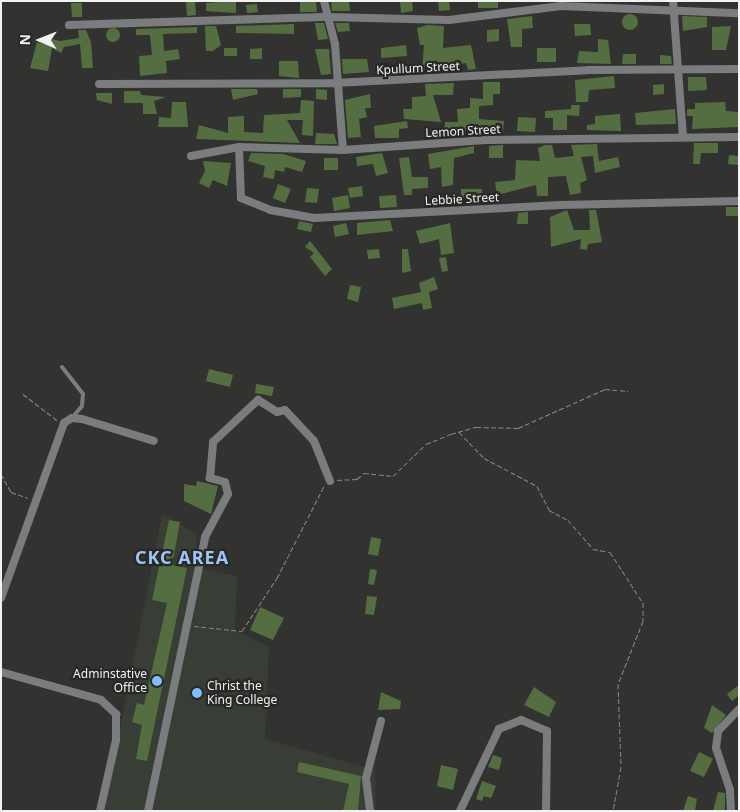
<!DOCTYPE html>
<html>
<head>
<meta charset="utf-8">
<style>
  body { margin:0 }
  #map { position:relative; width:740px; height:812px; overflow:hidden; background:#323331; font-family:"Noto Sans",sans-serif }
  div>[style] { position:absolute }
  .built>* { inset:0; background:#383d35 }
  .building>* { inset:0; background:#556e41 }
  .round { border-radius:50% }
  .path>* { height:1px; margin-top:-0.5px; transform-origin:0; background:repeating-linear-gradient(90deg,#878887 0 5px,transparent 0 7.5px) }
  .lane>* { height:4px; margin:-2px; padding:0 2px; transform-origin:2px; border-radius:2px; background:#7b7c7d }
  .street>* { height:8px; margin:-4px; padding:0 4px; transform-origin:4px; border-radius:4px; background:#7b7c7d }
  .dots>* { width:14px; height:14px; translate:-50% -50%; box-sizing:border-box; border:2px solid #282927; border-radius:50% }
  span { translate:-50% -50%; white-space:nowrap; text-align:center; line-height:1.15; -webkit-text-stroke:4.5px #282927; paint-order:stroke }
  .street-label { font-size:12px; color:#f0f1f0 }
  .poi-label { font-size:12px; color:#f0f1f0 }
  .right { translate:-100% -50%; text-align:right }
  .left { translate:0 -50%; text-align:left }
  .district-label { font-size:18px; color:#9ec5f5; font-weight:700; letter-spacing:1px }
  .frame { position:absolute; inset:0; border:2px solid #f0f1f0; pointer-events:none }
  .north { position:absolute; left:15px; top:15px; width:50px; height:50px; -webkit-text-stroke:4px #282927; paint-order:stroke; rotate:271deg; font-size:14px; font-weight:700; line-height:20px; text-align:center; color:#f0f1f0 }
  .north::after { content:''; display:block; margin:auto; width:18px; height:22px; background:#f0f1f0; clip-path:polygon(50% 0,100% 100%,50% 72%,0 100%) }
</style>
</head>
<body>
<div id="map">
  <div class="built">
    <i style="clip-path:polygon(162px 514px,196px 534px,198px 568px,237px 576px,235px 630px,269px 647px,265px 739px,375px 770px,376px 811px,104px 811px)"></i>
  </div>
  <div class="building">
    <i style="clip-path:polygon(186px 1px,195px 1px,196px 15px,187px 16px)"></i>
    <i style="clip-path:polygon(300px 1px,316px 1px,317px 12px,300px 12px)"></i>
    <i style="clip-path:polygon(331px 1px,349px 1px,350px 11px,332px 11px)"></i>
    <i style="clip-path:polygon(400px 1px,412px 1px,413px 11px,401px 13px)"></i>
    <i style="clip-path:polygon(438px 1px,449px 1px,450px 10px,439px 11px)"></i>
    <i style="clip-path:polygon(478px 1px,498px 1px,498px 8px,478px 8px)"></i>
    <i style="clip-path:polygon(222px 2px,236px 2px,236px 13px,206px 11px,206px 3px)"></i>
    <i style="clip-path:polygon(71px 3px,82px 3px,82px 17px,72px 17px)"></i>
    <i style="clip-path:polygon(257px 4px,258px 12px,247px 13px,246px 5px)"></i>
    <i class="round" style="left:622px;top:14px;width:16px;height:16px"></i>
    <i style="clip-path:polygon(532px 16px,533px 28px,522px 29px,522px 47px,511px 47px,507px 19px)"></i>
    <i style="clip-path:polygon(682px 16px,707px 17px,707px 27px,683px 31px)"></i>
    <i style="clip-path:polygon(315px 23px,324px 23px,328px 39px,318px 40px)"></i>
    <i style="clip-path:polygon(335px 23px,349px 23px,350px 31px,338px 32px)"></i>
    <i style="clip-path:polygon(294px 24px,294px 34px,236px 33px,236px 26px)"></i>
    <i style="clip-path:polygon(574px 24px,590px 24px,591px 35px,575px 36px)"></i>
    <i style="clip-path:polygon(428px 25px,444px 26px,443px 48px,471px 45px,476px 69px,468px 70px,466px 63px,422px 71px,424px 45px,420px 45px,417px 28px)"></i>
    <i style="clip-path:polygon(205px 26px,216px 26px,221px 45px,213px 51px,206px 51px)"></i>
    <i style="clip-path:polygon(731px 26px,726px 50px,712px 50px,712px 27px)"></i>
    <i style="clip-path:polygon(197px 27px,197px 33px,163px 34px,164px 51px,178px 49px,180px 59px,166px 61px,167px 73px,140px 76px,139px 56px,152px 55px,150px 35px,136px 35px,136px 29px)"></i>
    <i class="round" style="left:106px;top:28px;width:14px;height:14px"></i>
    <i style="clip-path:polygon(499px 29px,499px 41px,487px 42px,487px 30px)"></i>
    <i style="clip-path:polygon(78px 30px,86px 30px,91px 42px,93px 68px,82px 68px,80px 44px,64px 47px,61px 53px,52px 48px,48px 71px,30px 68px,37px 42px,44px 44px,44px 37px,60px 41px,79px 38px)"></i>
    <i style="clip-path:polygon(598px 39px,608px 40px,611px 64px,577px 63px,579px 51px,598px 52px)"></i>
    <i style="clip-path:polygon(406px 45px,407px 56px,381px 58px,381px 48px)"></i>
    <i style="clip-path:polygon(224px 48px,237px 48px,237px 56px,224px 56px)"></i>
    <i style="clip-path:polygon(262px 48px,262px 59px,250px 59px,250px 49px)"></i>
    <i style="clip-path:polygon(537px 48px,556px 48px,556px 62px,537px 62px)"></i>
    <i style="clip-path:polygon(315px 49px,329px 49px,331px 74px,321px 75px)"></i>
    <i style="clip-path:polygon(623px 54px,636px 54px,636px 64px,622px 64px)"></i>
    <i style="clip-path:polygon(660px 55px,671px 56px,672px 64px,660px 64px)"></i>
    <i style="clip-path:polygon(342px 59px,367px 59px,369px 72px,343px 74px)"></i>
    <i style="clip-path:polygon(279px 61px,298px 61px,299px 78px,279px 76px)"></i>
    <i style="clip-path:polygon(614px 76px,615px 88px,589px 90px,588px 102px,576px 102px,575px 80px)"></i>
    <i style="clip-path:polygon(688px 77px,706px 77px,707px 90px,688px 91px)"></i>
    <i style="clip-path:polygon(483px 82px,500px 82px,500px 94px,493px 94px,493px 105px,479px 106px,479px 119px,504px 121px,503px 133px,444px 134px,445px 122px,458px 122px,457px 109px,470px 108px,470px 98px,483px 99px)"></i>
    <i style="clip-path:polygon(454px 83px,453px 95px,433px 95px,441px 122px,404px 119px,403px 109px,412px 109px,412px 97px,426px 96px,425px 84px)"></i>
    <i style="clip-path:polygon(664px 84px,664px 94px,653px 95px,653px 85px)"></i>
    <i style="clip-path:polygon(231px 89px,257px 89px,258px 94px,233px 100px)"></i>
    <i style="clip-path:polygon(283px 89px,301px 89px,301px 97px,283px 98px)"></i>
    <i style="clip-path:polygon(316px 89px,327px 90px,327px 100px,316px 99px)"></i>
    <i style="clip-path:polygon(124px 91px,140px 91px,141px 95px,166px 97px,154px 101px,157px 114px,143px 114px,143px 103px,124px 103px)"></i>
    <i style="clip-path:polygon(96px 93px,112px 93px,112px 104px,97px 100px)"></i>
    <i style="clip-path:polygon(370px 94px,371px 108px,365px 108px,367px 117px,359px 119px,361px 137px,348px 138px,345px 100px)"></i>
    <i style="clip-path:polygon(301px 100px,314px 101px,313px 136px,302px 135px,303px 120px,287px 120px,300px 143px,196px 139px,199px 125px,228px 133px,228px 117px,244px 116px,244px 132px,263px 133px,264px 115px,300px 113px)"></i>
    <i style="clip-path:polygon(172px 102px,186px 102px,188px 127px,158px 127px,159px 117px,171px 118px)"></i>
    <i style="clip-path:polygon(725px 102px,726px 111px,739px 112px,739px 127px,692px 129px,693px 116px,687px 116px,687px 109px,695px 109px,695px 103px)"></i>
    <i style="clip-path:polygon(571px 105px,580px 105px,579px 116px,567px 115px,567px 130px,553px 130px,553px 118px,545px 118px,545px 111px,571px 109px)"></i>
    <i style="clip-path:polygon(675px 109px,676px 124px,636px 125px,635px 113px)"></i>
    <i style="clip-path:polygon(620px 114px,621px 131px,587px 130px,587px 125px,595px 124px,595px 116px)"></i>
    <i style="clip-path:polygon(518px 117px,536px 118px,535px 132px,517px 131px)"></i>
    <i style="clip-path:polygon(407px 121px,408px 128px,399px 129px,399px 138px,375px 138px,374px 126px)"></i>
    <i style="clip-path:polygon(333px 130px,337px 144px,315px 144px,316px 133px,334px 134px)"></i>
    <i style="clip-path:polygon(694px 143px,718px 143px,718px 153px,701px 153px,700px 164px,693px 164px)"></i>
    <i style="clip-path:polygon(597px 144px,599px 161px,618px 157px,620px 167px,595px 173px,593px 156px,581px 157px,587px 180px,580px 183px,581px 193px,570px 195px,566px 176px,548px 177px,548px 196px,537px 196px,536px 185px,497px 195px,495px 182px,515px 180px,516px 160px,540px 161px,538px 148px,545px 145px,552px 145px,555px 158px,574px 156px,571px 145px)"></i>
    <i style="clip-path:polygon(503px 145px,503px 158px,489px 158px,489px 146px)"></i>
    <i style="clip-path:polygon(474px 146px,474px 153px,454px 158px,453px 185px,442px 187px,441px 167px,430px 169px,428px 154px)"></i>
    <i style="clip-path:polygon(251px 153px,283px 154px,306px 161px,302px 172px,285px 167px,284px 172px,275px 170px,274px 179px,263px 177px,265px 166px,248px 161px)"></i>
    <i style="clip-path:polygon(382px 153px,388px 173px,376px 176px,373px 164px,357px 166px,356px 157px)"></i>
    <i style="clip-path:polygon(729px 155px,739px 156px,739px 165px,728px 164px)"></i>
    <i style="clip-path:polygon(409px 157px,412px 177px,428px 177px,428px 188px,412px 189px,412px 195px,404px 195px,399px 158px)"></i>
    <i style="clip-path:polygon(324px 158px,338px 158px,338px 170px,324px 170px)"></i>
    <i style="clip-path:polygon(203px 161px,231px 163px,227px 186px,213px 180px,209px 188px,199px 183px,205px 171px)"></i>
    <i style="clip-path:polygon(278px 184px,291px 189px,285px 203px,273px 198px)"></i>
    <i style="clip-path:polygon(362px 186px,363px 196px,350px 198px,348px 188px)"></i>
    <i style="clip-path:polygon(307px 188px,319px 189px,317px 203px,305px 202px)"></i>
    <i style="clip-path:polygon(461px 189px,482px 189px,482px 202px,461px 203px)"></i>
    <i style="clip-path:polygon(348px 195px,350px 208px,334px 211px,332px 198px)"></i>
    <i style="clip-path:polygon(396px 195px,397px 207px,380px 208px,379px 196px)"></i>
    <i style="clip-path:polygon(726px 207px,739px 207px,739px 216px,726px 216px)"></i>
    <i style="clip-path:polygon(567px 210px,574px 230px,590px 230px,589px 210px,596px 210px,602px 242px,588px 244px,587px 250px,580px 249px,581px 239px,551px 247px,550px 217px)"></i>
    <i style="clip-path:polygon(528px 212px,528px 224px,517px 224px,518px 213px)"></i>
    <i style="clip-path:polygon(390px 220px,393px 231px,357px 235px,357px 223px)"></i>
    <i style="clip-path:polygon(299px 221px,313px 224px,311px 232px,297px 229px)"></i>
    <i style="clip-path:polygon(346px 223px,349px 234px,335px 237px,333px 226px)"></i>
    <i style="clip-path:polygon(450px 223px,454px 253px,441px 255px,439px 239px,420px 244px,416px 231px)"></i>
    <i style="clip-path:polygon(310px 241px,332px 269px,325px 276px,310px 257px,314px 253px,305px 247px)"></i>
    <i style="clip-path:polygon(379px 249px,380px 258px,368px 259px,367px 250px)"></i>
    <i style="clip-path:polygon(402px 249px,408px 249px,411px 271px,402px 273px)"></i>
    <i style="clip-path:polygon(446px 257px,448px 271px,442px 272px,439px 258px)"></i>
    <i style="clip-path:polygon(434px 277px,438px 289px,429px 292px,432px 308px,423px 310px,422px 303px,394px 309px,392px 298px,421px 292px,419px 283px)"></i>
    <i style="clip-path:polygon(350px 285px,361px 287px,358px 302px,347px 299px)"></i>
    <i style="clip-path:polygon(209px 369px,233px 375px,230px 387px,206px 381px)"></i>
    <i style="clip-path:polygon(256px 384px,274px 387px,272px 396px,255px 393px)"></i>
    <i style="clip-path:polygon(197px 481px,218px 486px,211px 514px,184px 501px,184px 484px,196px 486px)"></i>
    <i style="clip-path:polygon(169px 520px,180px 522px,172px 565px,187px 568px,147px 761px,136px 759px,142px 725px,132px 722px,137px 703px,144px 705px,167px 603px,152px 600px)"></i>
    <i style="clip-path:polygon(371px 537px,381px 539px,378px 556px,368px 554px)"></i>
    <i style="clip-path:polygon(370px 569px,377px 570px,374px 585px,368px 584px)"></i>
    <i style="clip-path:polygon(367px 596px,377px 597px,374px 615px,365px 614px)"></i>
    <i style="clip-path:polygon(260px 607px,284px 618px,273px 640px,250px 630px)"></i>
    <i style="clip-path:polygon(739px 685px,739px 695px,732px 701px,727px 694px)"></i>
    <i style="clip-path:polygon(534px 687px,556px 702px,549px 717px,524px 705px)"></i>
    <i style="clip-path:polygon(381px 692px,401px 701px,400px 709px,378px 710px)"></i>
    <i style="clip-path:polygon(712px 705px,726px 715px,712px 733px,704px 728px)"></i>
    <i style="clip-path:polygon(699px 752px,713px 759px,704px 777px,690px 771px)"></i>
    <i style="clip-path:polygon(493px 755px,502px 758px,499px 770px,488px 767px)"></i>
    <i style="clip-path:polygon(299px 762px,361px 776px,358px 811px,343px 811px,349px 784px,297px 772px)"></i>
    <i style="clip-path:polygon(441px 765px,458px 769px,453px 790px,437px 786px)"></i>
    <i style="clip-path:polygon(482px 781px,496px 786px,491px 798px,484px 796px,482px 801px,476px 799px)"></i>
    <i style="clip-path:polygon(718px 792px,725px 793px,725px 811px,713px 811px)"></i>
    <i style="clip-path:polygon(688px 796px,697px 799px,695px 811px,683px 811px)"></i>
  </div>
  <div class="path">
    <i style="left:23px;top:394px;width:44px;rotate:37.6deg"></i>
    <i style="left:459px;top:432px;width:36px;rotate:46deg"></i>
    <i style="left:484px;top:458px;width:60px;rotate:27.8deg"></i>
    <i style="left:537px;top:486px;width:27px;rotate:63deg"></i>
    <i style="left:549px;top:510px;width:21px;rotate:28deg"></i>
    <i style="left:568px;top:520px;width:38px;rotate:49deg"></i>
    <i style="left:593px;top:549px;width:17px;rotate:10deg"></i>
    <i style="left:610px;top:552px;width:61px;rotate:57.1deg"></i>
    <i style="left:643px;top:603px;width:18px;rotate:90deg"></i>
    <i style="left:643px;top:621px;width:68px;rotate:111.6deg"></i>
    <i style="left:618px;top:684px;width:83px;rotate:87.9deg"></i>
    <i style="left:621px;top:767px;width:45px;rotate:100.3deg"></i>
    <i style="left:1px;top:474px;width:21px;rotate:61deg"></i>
    <i style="left:11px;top:492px;width:18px;rotate:19deg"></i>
    <i style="left:337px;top:480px;width:20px;rotate:-3deg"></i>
    <i style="left:357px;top:479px;width:9px;rotate:-41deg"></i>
    <i style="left:364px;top:473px;width:29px;rotate:6deg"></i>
    <i style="left:393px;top:476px;width:46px;rotate:-44.1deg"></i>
    <i style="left:426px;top:444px;width:27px;rotate:-22deg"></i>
    <i style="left:451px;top:434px;width:26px;rotate:-16deg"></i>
    <i style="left:476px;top:427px;width:42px;rotate:1.4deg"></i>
    <i style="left:518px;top:428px;width:95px;rotate:-24.1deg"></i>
    <i style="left:605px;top:389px;width:23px;rotate:5deg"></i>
    <i style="left:194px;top:626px;width:48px;rotate:5.9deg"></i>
    <i style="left:242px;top:631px;width:64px;rotate:-56.6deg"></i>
    <i style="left:277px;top:578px;width:103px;rotate:-62.9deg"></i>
  </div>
  <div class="lane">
    <i style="left:62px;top:367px;width:34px;rotate:52deg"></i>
    <i style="left:83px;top:394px;width:12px;rotate:95deg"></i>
    <i style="left:82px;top:406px;width:16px;rotate:130deg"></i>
  </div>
  <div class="street">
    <i style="left:324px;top:1px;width:44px;rotate:75.7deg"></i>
    <i style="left:335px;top:44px;width:106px;rotate:85.7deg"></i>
    <i style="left:673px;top:1px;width:135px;rotate:85.8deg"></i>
    <i style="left:69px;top:25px;width:260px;rotate:-1.8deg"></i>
    <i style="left:329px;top:17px;width:120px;rotate:1.4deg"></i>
    <i style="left:449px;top:20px;width:113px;rotate:-7.1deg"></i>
    <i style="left:561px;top:6px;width:178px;rotate:2.3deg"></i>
    <i style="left:99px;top:84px;width:235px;rotate:-0.2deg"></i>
    <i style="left:334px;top:83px;width:254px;rotate:-2.9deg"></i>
    <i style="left:588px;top:70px;width:151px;rotate:-0.4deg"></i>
    <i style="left:239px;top:147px;width:51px;rotate:87.8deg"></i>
    <i style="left:241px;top:198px;width:31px;rotate:22deg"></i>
    <i style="left:270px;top:210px;width:45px;rotate:10.3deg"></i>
    <i style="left:314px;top:218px;width:247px;rotate:-3deg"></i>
    <i style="left:561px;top:205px;width:178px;rotate:-1.3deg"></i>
    <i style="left:191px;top:156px;width:49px;rotate:-10.6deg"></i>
    <i style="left:239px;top:147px;width:104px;rotate:1.7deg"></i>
    <i style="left:343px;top:150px;width:143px;rotate:-4deg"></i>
    <i style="left:486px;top:140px;width:253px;rotate:-0.7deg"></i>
    <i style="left:1px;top:598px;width:186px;rotate:-70.2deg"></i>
    <i style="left:64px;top:423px;width:9px;rotate:-32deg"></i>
    <i style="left:72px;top:418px;width:10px;rotate:6deg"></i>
    <i style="left:82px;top:419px;width:75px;rotate:17deg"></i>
    <i style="left:1px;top:672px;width:104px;rotate:15.6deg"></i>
    <i style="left:101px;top:700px;width:21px;rotate:43deg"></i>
    <i style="left:116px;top:714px;width:26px;rotate:90deg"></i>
    <i style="left:116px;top:740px;width:73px;rotate:102.7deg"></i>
    <i style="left:148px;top:811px;width:280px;rotate:-78.2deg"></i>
    <i style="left:205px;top:537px;width:49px;rotate:-61.9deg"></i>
    <i style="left:228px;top:494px;width:12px;rotate:-104deg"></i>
    <i style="left:225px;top:482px;width:16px;rotate:-165deg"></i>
    <i style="left:210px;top:478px;width:36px;rotate:-85deg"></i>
    <i style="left:213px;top:442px;width:62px;rotate:-43deg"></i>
    <i style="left:258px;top:400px;width:22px;rotate:32deg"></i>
    <i style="left:277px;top:412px;width:8px;rotate:-14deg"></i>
    <i style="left:285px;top:410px;width:42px;rotate:46.9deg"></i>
    <i style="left:314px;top:441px;width:43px;rotate:68.2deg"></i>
    <i style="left:370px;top:811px;width:33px;rotate:-97deg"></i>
    <i style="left:366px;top:778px;width:59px;rotate:-75.3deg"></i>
    <i style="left:460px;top:811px;width:91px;rotate:-64.6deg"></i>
    <i style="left:499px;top:729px;width:24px;rotate:-22deg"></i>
    <i style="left:521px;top:720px;width:28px;rotate:23deg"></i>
    <i style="left:547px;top:731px;width:80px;rotate:90.7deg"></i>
    <i style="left:731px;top:811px;width:21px;rotate:-93deg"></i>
    <i style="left:730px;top:790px;width:44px;rotate:-108.4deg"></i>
    <i style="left:716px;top:748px;width:17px;rotate:-83deg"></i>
    <i style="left:718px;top:731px;width:30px;rotate:-46deg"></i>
  </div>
  <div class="dots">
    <i style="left:157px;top:681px;background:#86bbfb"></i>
    <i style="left:197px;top:693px;background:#86bbfb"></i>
  </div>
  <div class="street-label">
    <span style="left:418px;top:68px;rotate:-3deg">Kpullum Street</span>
    <span style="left:463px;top:131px;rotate:-3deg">Lemon Street</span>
    <span style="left:462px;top:199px;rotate:-3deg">Lebbie Street</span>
  </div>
  <div class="poi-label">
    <span class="right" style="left:147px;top:681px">Adminstative<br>Office</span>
    <span class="left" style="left:207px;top:693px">Christ the<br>King College</span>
  </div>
  <div class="district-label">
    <span style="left:182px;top:557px">CKC AREA</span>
  </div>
  <div class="frame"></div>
  <div class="north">N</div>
</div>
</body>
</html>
